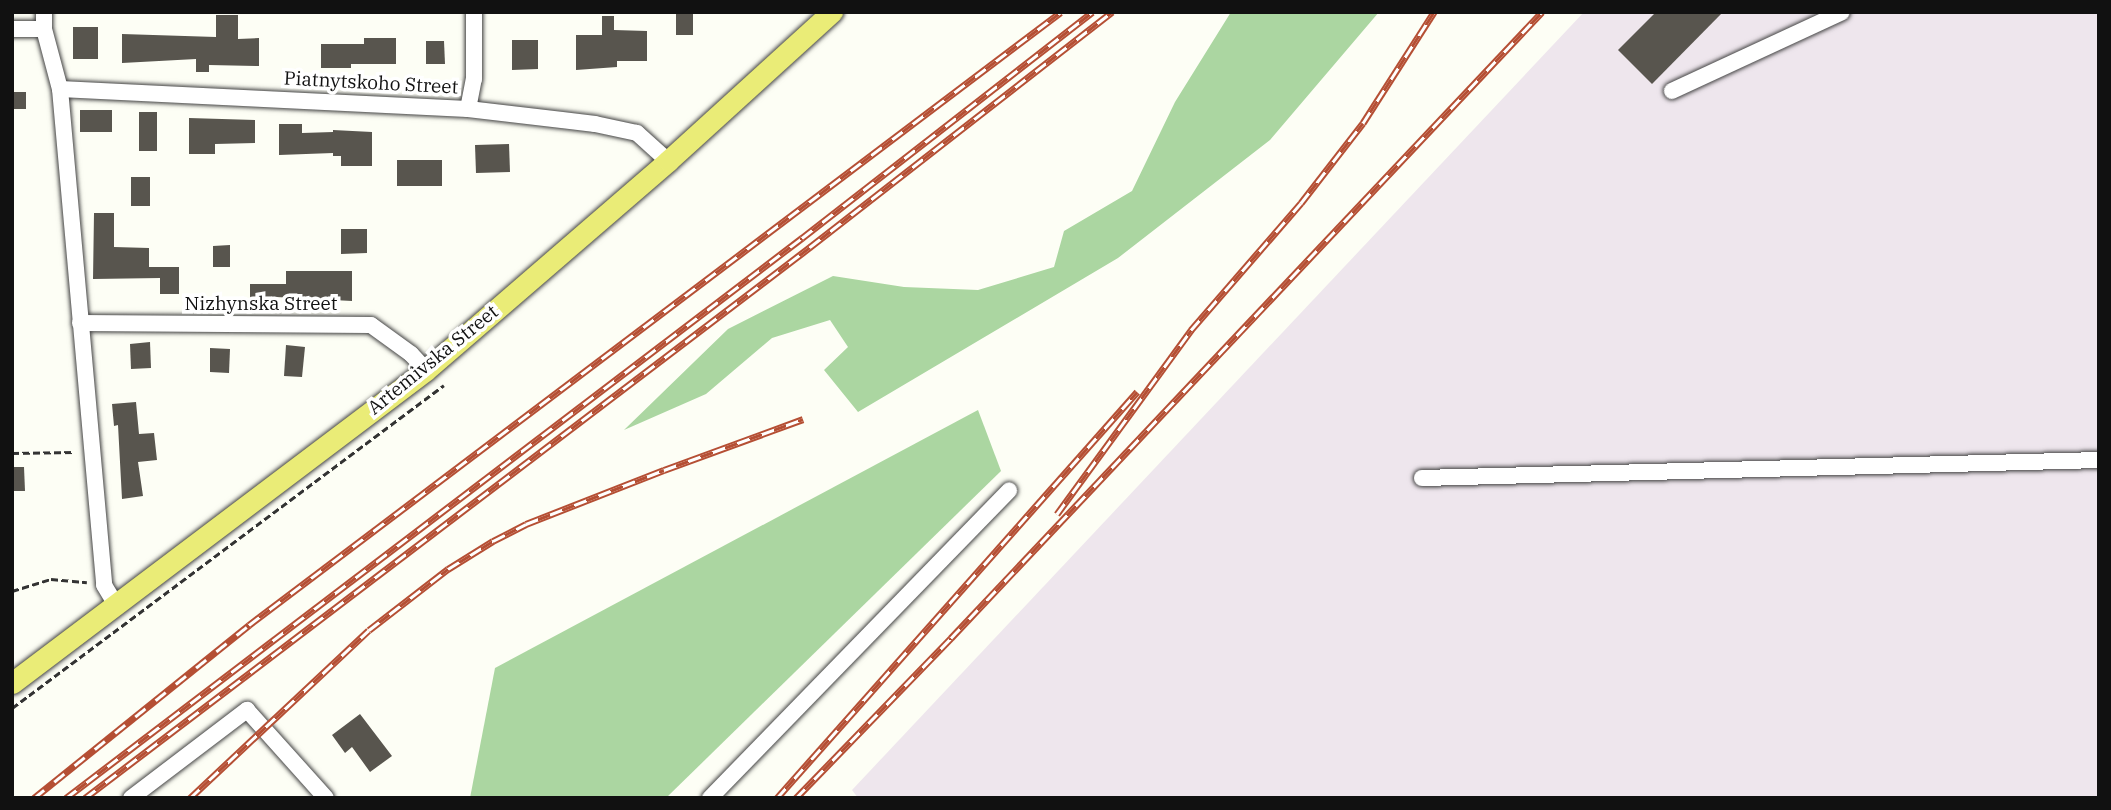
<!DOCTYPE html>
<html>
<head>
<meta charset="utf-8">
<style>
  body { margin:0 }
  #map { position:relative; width:2111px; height:810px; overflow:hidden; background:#fdfef5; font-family:"IBM Plex Serif",serif }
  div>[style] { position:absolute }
  .industrial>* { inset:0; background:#eee6ed }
  .forest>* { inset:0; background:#abd6a1 }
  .building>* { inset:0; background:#58554e }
  .path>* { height:2.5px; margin-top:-1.25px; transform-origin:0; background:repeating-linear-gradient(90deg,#333 0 7px,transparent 0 10.5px) }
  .roads { filter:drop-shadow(0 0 2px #444) drop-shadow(0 0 2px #444) }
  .minor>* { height:16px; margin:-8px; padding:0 8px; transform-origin:8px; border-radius:8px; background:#fff }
  .major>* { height:21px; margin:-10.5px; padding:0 10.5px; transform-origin:10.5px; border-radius:10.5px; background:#eaec77 }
  .rail>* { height:7px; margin-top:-3.5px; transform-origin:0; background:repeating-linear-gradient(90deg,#fff 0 13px,#b54f34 0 26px); box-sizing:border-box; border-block:2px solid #b54f34 }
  span { translate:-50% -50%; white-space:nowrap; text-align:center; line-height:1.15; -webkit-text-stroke:7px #fff; paint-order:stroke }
  .street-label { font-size:19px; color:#111 }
  .frame { position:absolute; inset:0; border:14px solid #111; pointer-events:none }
</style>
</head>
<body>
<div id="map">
  <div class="industrial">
    <i style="clip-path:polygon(1584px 12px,2099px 12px,2099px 798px,858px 798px,852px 790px)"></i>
  </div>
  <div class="forest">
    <i style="clip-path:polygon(1231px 12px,1379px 12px,1270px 140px,1118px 258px,858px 412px,824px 370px,848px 347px,830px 320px,772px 338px,706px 394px,624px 430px,728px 329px,833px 276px,904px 287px,978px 290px,1054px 267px,1064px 231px,1132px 191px,1175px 102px)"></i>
    <i style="clip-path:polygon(978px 410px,1001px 471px,666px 798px,470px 798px,495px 668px)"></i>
  </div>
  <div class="building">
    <i style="clip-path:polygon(676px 12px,693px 12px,693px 35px,676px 35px)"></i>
    <i style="clip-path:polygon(1656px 12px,1723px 12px,1652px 84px,1618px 50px)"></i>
    <i style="clip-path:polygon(216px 15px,238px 15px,238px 39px,259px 38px,259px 66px,209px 65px,209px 72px,196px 72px,196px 59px,122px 63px,122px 34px,216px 37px)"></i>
    <i style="clip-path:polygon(602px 16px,614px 16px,614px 30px,647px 31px,647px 61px,617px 61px,617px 67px,576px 70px,576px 35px,602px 35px)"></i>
    <i style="clip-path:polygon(73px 27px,98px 27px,98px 59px,73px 59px)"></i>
    <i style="clip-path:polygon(364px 38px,396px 38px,396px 64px,351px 64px,351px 68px,321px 68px,321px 44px,364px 44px)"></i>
    <i style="clip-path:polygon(512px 40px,538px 40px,538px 69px,512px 70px)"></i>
    <i style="clip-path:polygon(426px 41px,444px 41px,445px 64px,426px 64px)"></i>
    <i style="clip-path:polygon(12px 92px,26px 92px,26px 109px,12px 109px)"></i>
    <i style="clip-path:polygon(80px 110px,112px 110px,112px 132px,80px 132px)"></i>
    <i style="clip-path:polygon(139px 112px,157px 112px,157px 151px,139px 151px)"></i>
    <i style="clip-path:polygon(189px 118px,255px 120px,255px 143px,215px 144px,215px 154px,189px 154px)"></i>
    <i style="clip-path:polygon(279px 124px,302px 124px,302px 133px,333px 132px,333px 130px,372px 132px,372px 166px,341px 166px,341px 156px,333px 156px,333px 153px,279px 155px)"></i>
    <i style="clip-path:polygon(509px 144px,510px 172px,476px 173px,475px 145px)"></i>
    <i style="clip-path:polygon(397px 160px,442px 160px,442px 186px,397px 186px)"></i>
    <i style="clip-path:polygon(131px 177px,150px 177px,150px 206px,131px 206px)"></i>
    <i style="clip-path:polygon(94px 213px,114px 213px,114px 247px,149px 248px,149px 267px,179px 267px,179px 294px,160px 294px,160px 278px,93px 279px)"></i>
    <i style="clip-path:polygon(341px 229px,367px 229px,367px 253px,341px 254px)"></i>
    <i style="clip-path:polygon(230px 245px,230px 267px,213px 267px,213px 246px)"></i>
    <i style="clip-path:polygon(286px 271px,352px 271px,352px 301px,276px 297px,276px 304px,250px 304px,250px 284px,286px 284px)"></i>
    <i style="clip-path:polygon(150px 342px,151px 368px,131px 369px,130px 344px)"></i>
    <i style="clip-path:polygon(286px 345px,305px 347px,302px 377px,284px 376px)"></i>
    <i style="clip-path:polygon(210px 348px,230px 349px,229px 373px,210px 372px)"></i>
    <i style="clip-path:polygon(136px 402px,139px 434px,154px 433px,157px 460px,138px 462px,143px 496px,122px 499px,118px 425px,114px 426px,112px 404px)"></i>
    <i style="clip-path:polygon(12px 467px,24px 467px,25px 491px,12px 491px)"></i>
    <i style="clip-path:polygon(360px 714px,392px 756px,370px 772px,352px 747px,345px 753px,332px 735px)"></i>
  </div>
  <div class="path">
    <i style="left:12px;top:453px;width:63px;rotate:-0.9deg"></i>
    <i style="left:12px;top:591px;width:41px;rotate:-17.1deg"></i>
    <i style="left:51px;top:579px;width:36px;rotate:5deg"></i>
    <i style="left:12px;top:708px;width:539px;rotate:-36.78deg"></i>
  </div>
  <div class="roads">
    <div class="minor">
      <i style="left:44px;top:12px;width:17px;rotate:90deg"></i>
      <i style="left:44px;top:29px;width:62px;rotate:75.1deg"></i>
      <i style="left:60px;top:89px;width:498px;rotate:84.9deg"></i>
      <i style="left:104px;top:585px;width:23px;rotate:59deg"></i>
      <i style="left:12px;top:29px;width:32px"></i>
      <i style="left:60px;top:89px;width:408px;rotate:2.8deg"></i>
      <i style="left:468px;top:109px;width:128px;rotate:6.7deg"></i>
      <i style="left:595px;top:124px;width:43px;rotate:12.1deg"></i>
      <i style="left:637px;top:133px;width:42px;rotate:42.1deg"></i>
      <i style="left:1672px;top:91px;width:187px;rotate:-24.9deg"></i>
      <i style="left:468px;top:109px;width:31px;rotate:-79deg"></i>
      <i style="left:474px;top:79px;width:67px;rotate:-90deg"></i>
      <i style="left:80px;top:323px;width:291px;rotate:0.4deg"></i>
      <i style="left:371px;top:325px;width:49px;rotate:35.9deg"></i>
      <i style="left:411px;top:354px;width:22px;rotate:47deg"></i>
      <i style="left:1422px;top:478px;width:677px;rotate:-1.52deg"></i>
      <i style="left:131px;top:798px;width:146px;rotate:-37.2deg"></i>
      <i style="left:247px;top:710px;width:118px;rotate:48.1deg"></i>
      <i style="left:710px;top:798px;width:429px;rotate:-45.8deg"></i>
    </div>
    <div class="major">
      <i style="left:12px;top:683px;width:519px;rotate:-37.09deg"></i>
      <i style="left:426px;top:370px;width:320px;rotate:-40.8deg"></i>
      <i style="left:668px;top:161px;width:222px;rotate:-42.3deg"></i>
    </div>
  </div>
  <div class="rail">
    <i style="left:1057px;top:514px;width:228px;rotate:-53.9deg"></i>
    <i style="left:1191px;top:330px;width:168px;rotate:-49.1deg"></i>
    <i style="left:1301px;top:203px;width:101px;rotate:-52.2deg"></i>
    <i style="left:1363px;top:123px;width:132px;rotate:-57.4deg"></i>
    <i style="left:34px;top:798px;width:276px;rotate:-38.8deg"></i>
    <i style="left:249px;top:625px;width:1017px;rotate:-37.05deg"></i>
    <i style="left:66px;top:798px;width:925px;rotate:-37.27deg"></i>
    <i style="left:802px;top:238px;width:368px;rotate:-37.9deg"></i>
    <i style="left:85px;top:798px;width:911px;rotate:-37.23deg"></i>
    <i style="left:810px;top:247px;width:383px;rotate:-37.9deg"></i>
    <i style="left:190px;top:798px;width:245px;rotate:-43.2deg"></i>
    <i style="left:369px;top:630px;width:100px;rotate:-37.7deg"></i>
    <i style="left:448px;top:569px;width:53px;rotate:-31.9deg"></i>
    <i style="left:493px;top:541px;width:37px;rotate:-27deg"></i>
    <i style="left:526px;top:524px;width:148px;rotate:-21.4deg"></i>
    <i style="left:664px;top:470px;width:148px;rotate:-20.1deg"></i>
    <i style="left:777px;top:798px;width:543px;rotate:-48.44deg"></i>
    <i style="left:796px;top:798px;width:223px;rotate:-45.9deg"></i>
    <i style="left:951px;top:638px;width:861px;rotate:-46.65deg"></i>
  </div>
  <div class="street-label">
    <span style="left:371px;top:83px;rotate:3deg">Piatnytskoho Street</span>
    <span style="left:261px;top:304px">Nizhynska Street</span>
    <span style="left:433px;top:360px;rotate:-39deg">Artemivska Street</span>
  </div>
  <div class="frame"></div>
</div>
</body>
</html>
